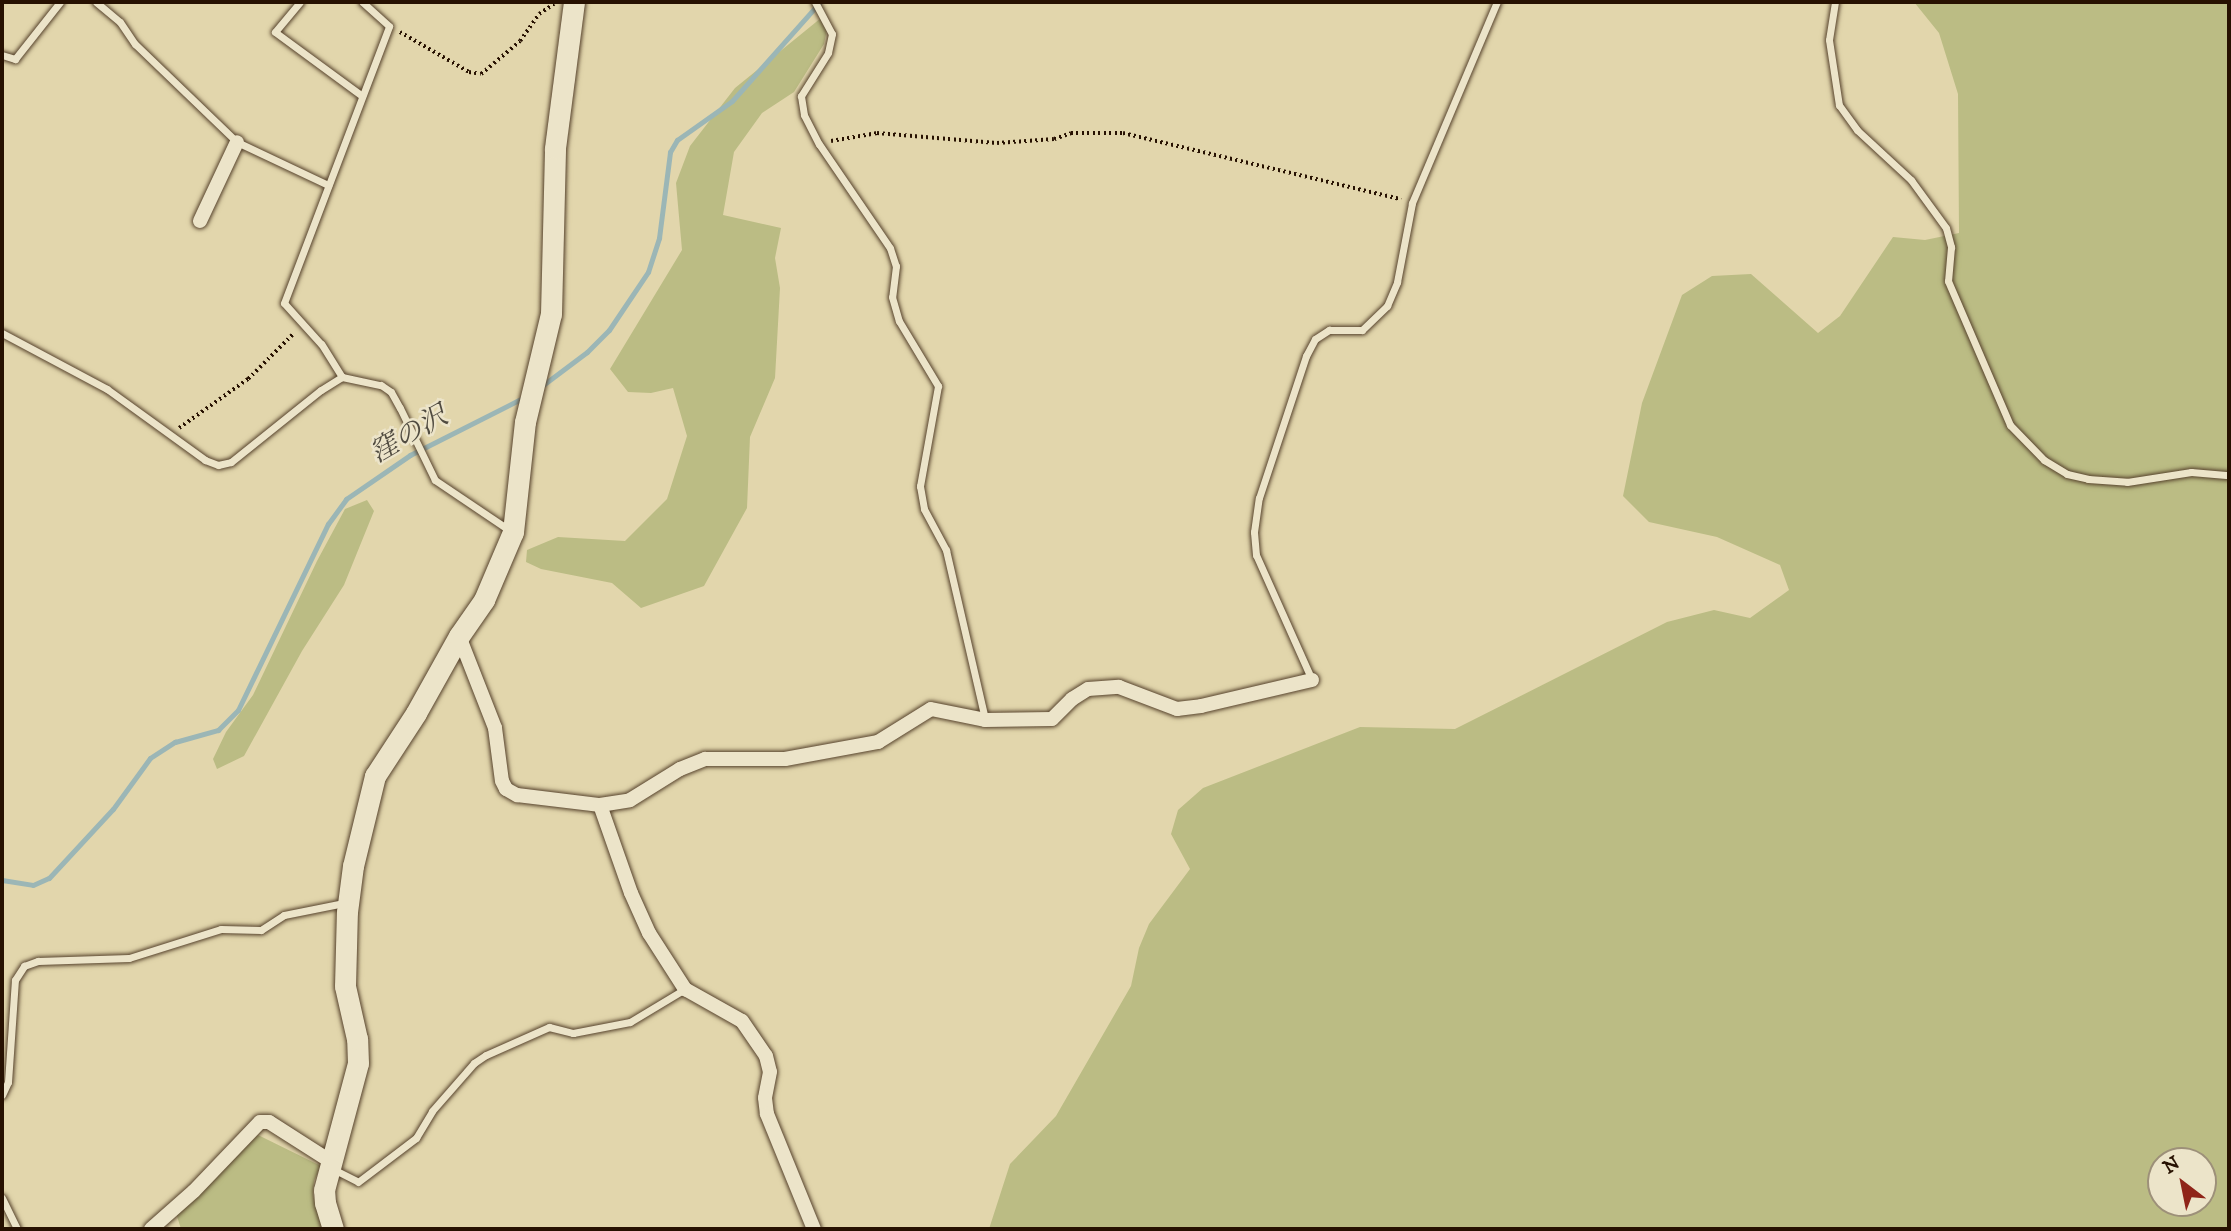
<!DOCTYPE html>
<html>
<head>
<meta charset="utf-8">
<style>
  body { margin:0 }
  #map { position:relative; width:2231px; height:1231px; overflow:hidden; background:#e2d6ac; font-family:"IM FELL DW Pica","Noto Serif JP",serif }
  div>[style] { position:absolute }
  .green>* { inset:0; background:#bbbc84 }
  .stream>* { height:5px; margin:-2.5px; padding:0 2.5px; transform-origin:2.5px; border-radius:2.5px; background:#9bb6b6 }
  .path>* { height:3.5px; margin-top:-1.75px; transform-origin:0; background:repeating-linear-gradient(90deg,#271101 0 2px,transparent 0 5.5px) }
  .roads { filter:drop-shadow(0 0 2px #56422c) drop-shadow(0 0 2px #56422c) }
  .lane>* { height:7px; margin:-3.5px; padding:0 3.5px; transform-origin:3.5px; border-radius:3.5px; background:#ece4c9 }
  .street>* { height:14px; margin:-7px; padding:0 7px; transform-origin:7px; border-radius:7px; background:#ece4c9 }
  .secondary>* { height:21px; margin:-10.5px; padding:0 10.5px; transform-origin:10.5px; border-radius:10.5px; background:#ece4c9 }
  span { translate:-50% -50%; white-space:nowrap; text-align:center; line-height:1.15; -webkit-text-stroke:5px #ece4c9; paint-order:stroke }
  .water-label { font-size:28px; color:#504b40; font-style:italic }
  .frame { position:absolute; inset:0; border:4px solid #271101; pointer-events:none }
  .north { position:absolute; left:2147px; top:1147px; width:70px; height:70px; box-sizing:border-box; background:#ece4c9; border:2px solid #9d9079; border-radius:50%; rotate:328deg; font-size:19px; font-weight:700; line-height:28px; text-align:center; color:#271101 }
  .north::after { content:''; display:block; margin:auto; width:24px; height:32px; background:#8f2418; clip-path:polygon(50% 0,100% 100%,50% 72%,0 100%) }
</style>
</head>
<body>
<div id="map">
  <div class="green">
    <i style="clip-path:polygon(evenodd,1914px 2px,2229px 2px,2229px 1229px,989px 1229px,1010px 1164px,1056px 1116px,1131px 986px,1139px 948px,1149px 924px,1190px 869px,1171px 834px,1178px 810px,1203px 788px,1360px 727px,1455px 729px,1667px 622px,1714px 610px,1750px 618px,1789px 590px,1780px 565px,1717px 537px,1649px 522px,1623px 496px,1642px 403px,1682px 295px,1712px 276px,1751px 274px,1818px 333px,1840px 316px,1893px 237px,1925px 240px,1959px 233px,1958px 94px,1939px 33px,1914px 2px,2161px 1161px,2203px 1161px,2203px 1203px,2161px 1203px,2161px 1161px)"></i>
    <i style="clip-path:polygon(821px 18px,828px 24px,824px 44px,794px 92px,762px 113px,734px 152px,723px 215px,781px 228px,775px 258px,780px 288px,775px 378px,750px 437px,747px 508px,704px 586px,641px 608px,612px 583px,541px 569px,526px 562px,527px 550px,558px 537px,625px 541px,667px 499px,687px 436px,673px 388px,651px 393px,628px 392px,610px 369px,682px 250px,676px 183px,690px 146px,735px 88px)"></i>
    <i style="clip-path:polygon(367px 500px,374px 511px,344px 585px,302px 651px,244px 756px,217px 769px,213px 759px,226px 732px,253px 695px,317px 561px,345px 509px)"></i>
    <i style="clip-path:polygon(258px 1135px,321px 1166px,314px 1181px,313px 1195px,322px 1229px,181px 1229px,176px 1213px)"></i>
  </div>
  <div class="stream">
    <i style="left:539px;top:388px;width:60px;rotate:-36.9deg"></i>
    <i style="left:587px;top:352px;width:31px;rotate:-45deg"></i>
    <i style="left:609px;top:330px;width:70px;rotate:-56.1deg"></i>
    <i style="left:648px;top:272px;width:36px;rotate:-72deg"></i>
    <i style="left:659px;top:238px;width:87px;rotate:-82.7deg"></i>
    <i style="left:670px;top:152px;width:14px;rotate:-60deg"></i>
    <i style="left:677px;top:140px;width:67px;rotate:-35.3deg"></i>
    <i style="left:732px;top:101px;width:132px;rotate:-48.4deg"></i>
    <i style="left:2px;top:880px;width:31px;rotate:9deg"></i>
    <i style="left:33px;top:885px;width:17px;rotate:-24deg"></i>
    <i style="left:49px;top:878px;width:94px;rotate:-47.2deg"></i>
    <i style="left:113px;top:809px;width:63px;rotate:-54deg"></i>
    <i style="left:150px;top:758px;width:30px;rotate:-33deg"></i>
    <i style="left:175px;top:742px;width:45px;rotate:-15.6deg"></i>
    <i style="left:218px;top:730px;width:28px;rotate:-45deg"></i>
    <i style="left:238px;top:710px;width:207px;rotate:-64.2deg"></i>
    <i style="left:328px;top:524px;width:31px;rotate:-54deg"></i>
    <i style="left:346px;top:499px;width:78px;rotate:-34.5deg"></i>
    <i style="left:410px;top:455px;width:129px;rotate:-26.8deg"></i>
  </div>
  <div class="path">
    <i style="left:400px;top:32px;width:80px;rotate:30.1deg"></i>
    <i style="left:469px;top:72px;width:12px;rotate:9deg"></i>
    <i style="left:481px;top:74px;width:51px;rotate:-40.2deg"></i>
    <i style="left:520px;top:41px;width:33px;rotate:-55deg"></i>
    <i style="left:539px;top:14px;width:18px;rotate:-34deg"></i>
    <i style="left:831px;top:141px;width:47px;rotate:-9.9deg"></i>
    <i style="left:877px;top:133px;width:120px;rotate:4.8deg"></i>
    <i style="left:997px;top:143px;width:57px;rotate:-4deg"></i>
    <i style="left:1054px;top:139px;width:18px;rotate:-19deg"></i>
    <i style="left:1071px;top:133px;width:52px"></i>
    <i style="left:1123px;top:133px;width:286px;rotate:13.4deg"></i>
    <i style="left:179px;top:428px;width:85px;rotate:-35.4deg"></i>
    <i style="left:248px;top:379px;width:65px;rotate:-45deg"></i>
  </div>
  <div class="roads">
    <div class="lane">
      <i style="left:96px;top:2px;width:31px;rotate:40deg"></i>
      <i style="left:120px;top:22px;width:27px;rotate:56deg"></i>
      <i style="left:135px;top:44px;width:141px;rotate:43.9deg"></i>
      <i style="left:237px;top:142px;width:101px;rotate:25.3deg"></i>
      <i style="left:300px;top:2px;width:39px;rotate:130deg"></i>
      <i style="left:275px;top:32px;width:108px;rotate:36.3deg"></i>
      <i style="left:815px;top:2px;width:36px;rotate:62deg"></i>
      <i style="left:832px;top:34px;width:19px;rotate:102deg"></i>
      <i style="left:828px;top:53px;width:51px;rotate:122.1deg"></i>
      <i style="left:801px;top:96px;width:19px;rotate:81deg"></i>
      <i style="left:804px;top:115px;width:33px;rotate:63deg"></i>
      <i style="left:819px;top:144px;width:126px;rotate:55.7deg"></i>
      <i style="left:890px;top:248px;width:19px;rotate:72deg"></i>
      <i style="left:896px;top:266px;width:31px;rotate:97deg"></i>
      <i style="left:892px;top:297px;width:25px;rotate:74deg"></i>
      <i style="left:899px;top:321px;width:76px;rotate:59deg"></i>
      <i style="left:938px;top:386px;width:102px;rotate:100.2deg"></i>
      <i style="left:920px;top:486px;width:23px;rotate:80deg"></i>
      <i style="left:924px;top:509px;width:47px;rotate:61.8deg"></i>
      <i style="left:946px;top:550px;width:173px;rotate:77deg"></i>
      <i style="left:1835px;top:2px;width:38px;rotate:99deg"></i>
      <i style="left:1829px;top:40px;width:66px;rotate:81.3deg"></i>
      <i style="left:1839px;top:105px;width:31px;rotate:54deg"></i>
      <i style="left:1857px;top:130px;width:74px;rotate:42.8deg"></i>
      <i style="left:1911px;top:180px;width:59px;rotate:53.9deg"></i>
      <i style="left:1946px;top:228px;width:20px;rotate:75deg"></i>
      <i style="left:1951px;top:247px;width:34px;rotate:95deg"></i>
      <i style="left:1948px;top:281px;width:157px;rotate:66.7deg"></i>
      <i style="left:2010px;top:425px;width:49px;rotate:45.8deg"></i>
      <i style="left:2044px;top:460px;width:27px;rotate:31deg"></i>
      <i style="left:2067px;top:474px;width:22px;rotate:13deg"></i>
      <i style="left:2088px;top:479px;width:39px;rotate:4deg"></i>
      <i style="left:2127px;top:482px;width:65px;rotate:-8.9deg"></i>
      <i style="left:2191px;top:472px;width:38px;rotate:5deg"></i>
      <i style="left:2px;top:55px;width:14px;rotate:17deg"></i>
      <i style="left:15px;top:59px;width:73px;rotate:-51.7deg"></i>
      <i style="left:2px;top:333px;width:119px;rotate:28.1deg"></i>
      <i style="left:107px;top:389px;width:121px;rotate:35.9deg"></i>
      <i style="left:205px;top:460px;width:14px;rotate:21deg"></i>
      <i style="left:218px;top:465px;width:13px;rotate:-13deg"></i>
      <i style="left:231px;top:462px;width:115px;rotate:-38.7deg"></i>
      <i style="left:321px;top:390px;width:25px;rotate:-32deg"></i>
      <i style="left:342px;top:377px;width:40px;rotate:12deg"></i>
      <i style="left:381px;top:385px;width:12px;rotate:35deg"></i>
      <i style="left:391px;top:392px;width:18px;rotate:61deg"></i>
      <i style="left:400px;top:408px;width:80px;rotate:64.1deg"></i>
      <i style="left:435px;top:480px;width:89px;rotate:34deg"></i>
      <i style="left:342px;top:377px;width:39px;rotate:-122deg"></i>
      <i style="left:321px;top:344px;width:55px;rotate:-132.1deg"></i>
      <i style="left:284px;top:303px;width:296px;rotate:-69.2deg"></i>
      <i style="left:389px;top:26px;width:36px;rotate:-138deg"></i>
      <i style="left:1312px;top:680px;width:137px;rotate:-114.1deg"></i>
      <i style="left:1256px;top:555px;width:23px;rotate:-95deg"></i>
      <i style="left:1254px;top:532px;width:34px;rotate:-82deg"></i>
      <i style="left:1259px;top:498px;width:150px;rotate:-71.7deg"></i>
      <i style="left:1306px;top:356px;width:19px;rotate:-62deg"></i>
      <i style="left:1315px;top:339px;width:17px;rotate:-33deg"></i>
      <i style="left:1329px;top:330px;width:33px"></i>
      <i style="left:1362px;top:330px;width:35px;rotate:-44deg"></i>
      <i style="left:1387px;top:306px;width:26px;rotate:-67deg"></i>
      <i style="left:1397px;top:282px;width:80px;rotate:-79.2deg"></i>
      <i style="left:1412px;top:203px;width:218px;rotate:-67.1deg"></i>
      <i style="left:2px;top:1095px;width:14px;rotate:-65deg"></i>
      <i style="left:8px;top:1082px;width:102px;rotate:-86.1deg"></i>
      <i style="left:15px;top:980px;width:17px;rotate:-57deg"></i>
      <i style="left:24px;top:966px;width:15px;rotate:-20deg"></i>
      <i style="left:38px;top:961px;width:91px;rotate:-1.9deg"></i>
      <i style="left:129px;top:958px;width:96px;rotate:-17.5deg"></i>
      <i style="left:221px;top:929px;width:40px;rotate:1.4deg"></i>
      <i style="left:261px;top:930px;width:27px;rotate:-33deg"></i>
      <i style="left:284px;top:915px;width:61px;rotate:-11.3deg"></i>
      <i style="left:333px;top:1169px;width:28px;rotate:27deg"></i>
      <i style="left:358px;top:1182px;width:73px;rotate:-37.2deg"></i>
      <i style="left:416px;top:1138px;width:31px;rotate:-59deg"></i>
      <i style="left:432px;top:1111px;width:64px;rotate:-48.8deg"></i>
      <i style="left:474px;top:1063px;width:14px;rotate:-34deg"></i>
      <i style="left:486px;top:1055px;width:69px;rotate:-24deg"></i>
      <i style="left:549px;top:1027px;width:25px;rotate:14deg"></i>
      <i style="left:573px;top:1033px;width:58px;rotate:-10.9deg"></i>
      <i style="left:630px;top:1022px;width:64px;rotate:-31deg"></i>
      <i style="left:2px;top:1198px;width:34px;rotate:64deg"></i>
    </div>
    <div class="street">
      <i style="left:200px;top:221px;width:87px;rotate:-64.9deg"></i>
      <i style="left:459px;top:636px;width:99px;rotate:68.6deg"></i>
      <i style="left:495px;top:728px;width:53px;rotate:82.5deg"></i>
      <i style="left:502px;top:781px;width:9px;rotate:63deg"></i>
      <i style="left:506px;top:789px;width:13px;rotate:29deg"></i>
      <i style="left:517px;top:795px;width:84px;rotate:6.9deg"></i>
      <i style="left:600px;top:805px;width:30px;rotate:-9deg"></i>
      <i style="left:630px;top:800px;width:59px;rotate:-31.8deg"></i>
      <i style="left:680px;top:769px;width:27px;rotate:-22deg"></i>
      <i style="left:705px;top:759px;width:80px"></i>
      <i style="left:785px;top:759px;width:95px;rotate:-10.4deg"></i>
      <i style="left:878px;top:742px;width:62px;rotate:-31.9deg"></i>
      <i style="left:931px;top:709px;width:55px;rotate:11.5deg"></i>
      <i style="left:985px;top:720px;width:67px;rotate:-0.9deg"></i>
      <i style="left:1052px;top:719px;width:28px;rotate:-45deg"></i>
      <i style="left:1072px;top:699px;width:19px;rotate:-32deg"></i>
      <i style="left:1088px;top:689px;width:31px;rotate:-4deg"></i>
      <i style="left:1119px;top:687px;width:62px;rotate:20.8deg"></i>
      <i style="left:1177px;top:709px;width:24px;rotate:-7deg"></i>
      <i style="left:1201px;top:706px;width:114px;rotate:-13.2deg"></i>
      <i style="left:600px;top:805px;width:93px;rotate:70.6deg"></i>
      <i style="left:631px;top:893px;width:44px;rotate:65.8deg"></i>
      <i style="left:649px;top:933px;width:67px;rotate:57.3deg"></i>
      <i style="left:685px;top:989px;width:65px;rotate:29.3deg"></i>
      <i style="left:742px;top:1021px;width:42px;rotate:55.6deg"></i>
      <i style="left:766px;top:1056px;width:16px;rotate:76deg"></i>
      <i style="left:770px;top:1072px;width:26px;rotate:101deg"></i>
      <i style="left:765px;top:1098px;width:16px;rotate:83deg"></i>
      <i style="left:767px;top:1114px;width:124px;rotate:67.8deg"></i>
      <i style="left:151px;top:1229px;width:57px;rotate:-41.5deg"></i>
      <i style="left:194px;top:1191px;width:95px;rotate:-46.3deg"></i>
      <i style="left:260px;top:1122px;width:9px"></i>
      <i style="left:269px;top:1122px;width:76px;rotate:32.6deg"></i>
    </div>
    <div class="secondary">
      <i style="left:333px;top:1229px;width:27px;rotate:-107deg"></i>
      <i style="left:325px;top:1203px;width:13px;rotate:-94deg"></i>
      <i style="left:324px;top:1190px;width:131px;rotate:-75deg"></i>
      <i style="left:358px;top:1063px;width:24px;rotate:-92deg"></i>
      <i style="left:357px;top:1039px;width:54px;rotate:-102.8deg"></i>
      <i style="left:345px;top:986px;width:74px;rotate:-88.5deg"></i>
      <i style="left:347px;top:912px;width:46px;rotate:-82.6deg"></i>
      <i style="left:353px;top:866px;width:93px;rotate:-76.3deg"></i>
      <i style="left:375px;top:776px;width:75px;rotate:-56.9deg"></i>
      <i style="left:416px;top:713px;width:88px;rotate:-60.8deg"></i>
      <i style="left:459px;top:636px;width:44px;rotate:-55.2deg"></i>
      <i style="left:484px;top:600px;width:74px;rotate:-66.9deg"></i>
      <i style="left:513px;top:532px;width:111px;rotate:-83.8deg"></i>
      <i style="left:525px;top:422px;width:111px;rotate:-76.5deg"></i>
      <i style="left:551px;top:314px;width:166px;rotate:-88.6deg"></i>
      <i style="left:555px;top:148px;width:147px;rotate:-82.6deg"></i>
    </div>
  </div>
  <div class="water-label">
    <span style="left:409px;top:435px;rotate:-30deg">窪の沢</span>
  </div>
  <div class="frame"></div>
  <div class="north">N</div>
</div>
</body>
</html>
